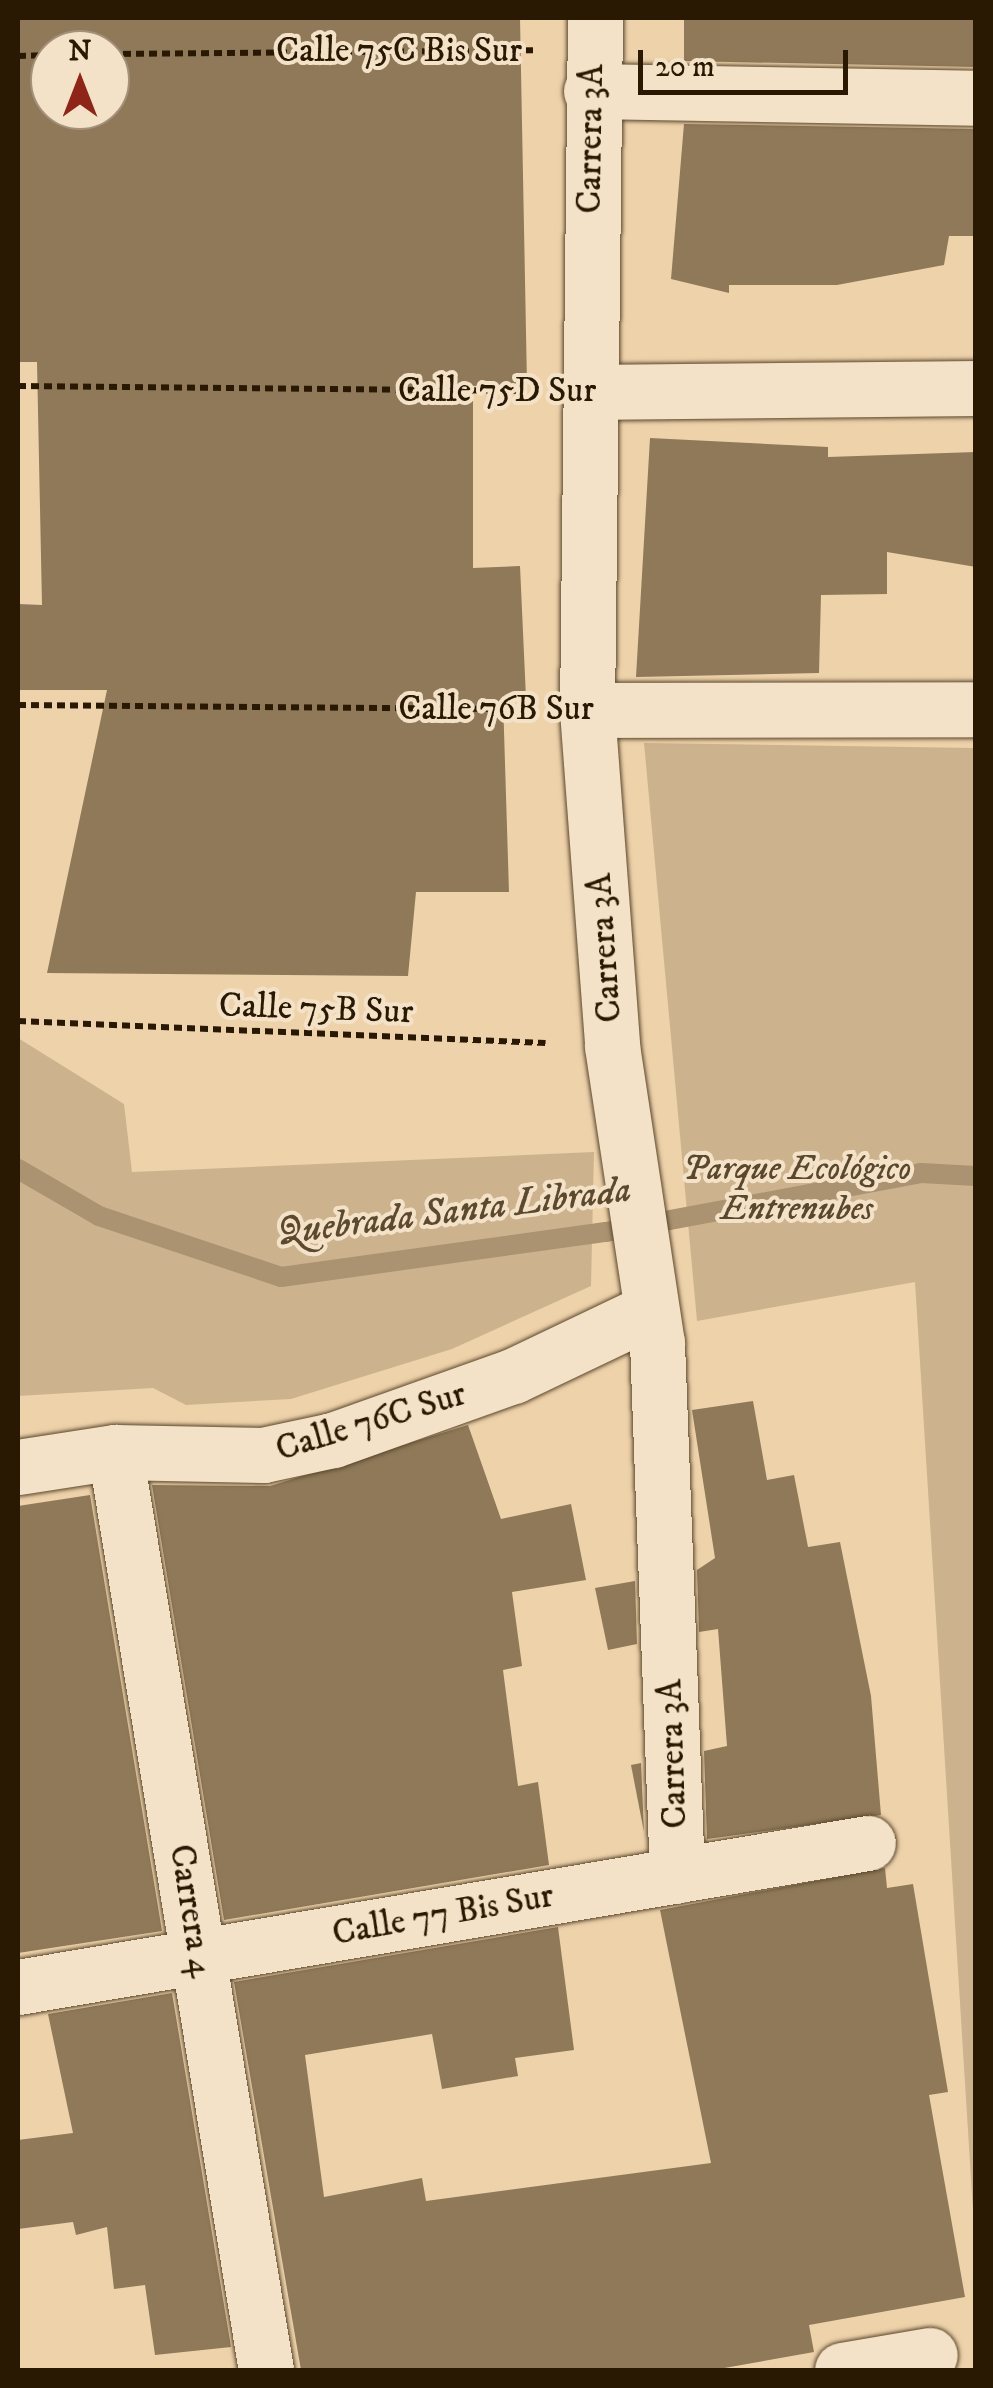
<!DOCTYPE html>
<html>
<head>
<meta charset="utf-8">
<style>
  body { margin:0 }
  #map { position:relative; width:993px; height:2388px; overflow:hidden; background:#eed2aa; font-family:"IM FELL DW Pica",serif }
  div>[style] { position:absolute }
  .green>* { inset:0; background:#cdb38d }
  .stream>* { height:20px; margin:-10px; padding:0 10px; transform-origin:10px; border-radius:10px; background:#ab9371 }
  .building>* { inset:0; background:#8f7959 }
  .path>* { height:6px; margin-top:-3px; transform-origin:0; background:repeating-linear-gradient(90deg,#291902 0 8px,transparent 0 13px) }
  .roads { filter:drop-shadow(0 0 2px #5a472c) drop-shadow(0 0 2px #5a472c) }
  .street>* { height:55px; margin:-27.5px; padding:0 27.5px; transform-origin:27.5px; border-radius:27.5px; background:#f4e2c8 }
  span { translate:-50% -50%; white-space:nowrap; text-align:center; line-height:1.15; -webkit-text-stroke:8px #f4e2c8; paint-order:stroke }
  .street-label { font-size:35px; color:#291902 }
  .park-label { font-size:35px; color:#5a472c; font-style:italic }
  .water-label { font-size:38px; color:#5d4a2e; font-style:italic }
  .frame { position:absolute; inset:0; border:20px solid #291902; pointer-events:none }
  .north { position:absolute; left:30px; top:30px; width:100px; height:100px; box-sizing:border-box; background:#f4e2c8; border:2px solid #a39279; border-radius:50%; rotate:0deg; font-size:28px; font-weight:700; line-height:40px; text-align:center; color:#291902 }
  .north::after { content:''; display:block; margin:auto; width:35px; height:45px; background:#8f2418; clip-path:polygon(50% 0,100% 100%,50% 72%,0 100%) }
  .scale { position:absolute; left:638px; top:50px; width:210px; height:45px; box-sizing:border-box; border:5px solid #291902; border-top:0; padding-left:12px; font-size:30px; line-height:35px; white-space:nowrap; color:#291902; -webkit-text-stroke:8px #f4e2c8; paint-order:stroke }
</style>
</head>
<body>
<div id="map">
  <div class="green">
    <i style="clip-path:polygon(644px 743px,975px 748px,975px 2243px,915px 1282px,697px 1321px)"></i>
    <i style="clip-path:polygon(18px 1038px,124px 1104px,132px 1172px,594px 1152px,591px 1286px,452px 1349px,291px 1399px,186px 1405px,153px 1388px,18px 1396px)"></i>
  </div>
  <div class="stream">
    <i style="left:18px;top:1169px;width:94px;rotate:30.1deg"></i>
    <i style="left:99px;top:1216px;width:192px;rotate:18.5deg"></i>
    <i style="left:281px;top:1277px;width:328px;rotate:-7.9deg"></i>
    <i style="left:606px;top:1232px;width:320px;rotate:-10.6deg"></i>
    <i style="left:921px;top:1173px;width:55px;rotate:3.1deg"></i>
  </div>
  <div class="building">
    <i style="clip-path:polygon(evenodd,20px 18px,520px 18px,527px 385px,473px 386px,473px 568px,520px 566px,526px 698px,503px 699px,509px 892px,416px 892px,408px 976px,47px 973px,107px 690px,18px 690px,18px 604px,42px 605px,37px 362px,18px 362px,20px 18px,50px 50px,110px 50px,110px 110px,50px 110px,50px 50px)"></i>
    <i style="clip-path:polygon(684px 18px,976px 18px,976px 67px,684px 61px)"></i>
    <i style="clip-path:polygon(684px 124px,976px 129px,976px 236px,949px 236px,944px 265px,837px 285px,729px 285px,729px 293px,671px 279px)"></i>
    <i style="clip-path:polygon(650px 438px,828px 447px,828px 457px,976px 452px,976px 567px,887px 552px,887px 594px,821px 595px,819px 673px,636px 677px)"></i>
    <i style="clip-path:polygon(753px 1401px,767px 1480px,794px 1475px,808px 1547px,840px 1542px,871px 1696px,881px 1815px,707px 1839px,704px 1751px,727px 1746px,718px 1629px,699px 1632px,697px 1570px,715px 1558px,692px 1410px)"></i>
    <i style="clip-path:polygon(468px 1425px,501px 1519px,571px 1504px,586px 1580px,512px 1592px,522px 1666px,503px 1670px,518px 1786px,538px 1782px,549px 1865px,224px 1920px,152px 1485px,270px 1486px)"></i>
    <i style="clip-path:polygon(90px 1495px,162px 1931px,18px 1953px,18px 1506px)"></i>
    <i style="clip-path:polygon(635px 1581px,637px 1644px,608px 1650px,595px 1588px)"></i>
    <i style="clip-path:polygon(641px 1763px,644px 1832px,631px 1765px)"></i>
    <i style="clip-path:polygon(885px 1868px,887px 1888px,913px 1884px,948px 2092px,929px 2095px,965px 2297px,809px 2325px,814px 2352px,713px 2370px,301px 2370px,234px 1982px,558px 1927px,574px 2050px,515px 2058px,518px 2076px,442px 2089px,432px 2034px,305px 2055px,324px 2197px,422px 2178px,426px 2201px,711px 2163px,660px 1910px)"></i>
    <i style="clip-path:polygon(172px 1993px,231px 2347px,155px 2355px,145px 2285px,114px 2289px,107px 2227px,76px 2235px,73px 2222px,18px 2229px,18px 2140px,73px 2133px,48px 2014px)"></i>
  </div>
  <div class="path">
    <i style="left:110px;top:54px;width:423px;rotate:-0.5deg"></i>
    <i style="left:18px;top:56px;width:32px;rotate:-2deg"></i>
    <i style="left:18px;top:386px;width:508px;rotate:0.56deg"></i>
    <i style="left:18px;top:705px;width:503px;rotate:0.46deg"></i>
    <i style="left:18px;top:1021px;width:528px;rotate:2.39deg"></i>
  </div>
  <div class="roads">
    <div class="street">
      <i style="left:595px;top:18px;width:692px;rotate:90.66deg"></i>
      <i style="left:587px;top:710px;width:337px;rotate:85.7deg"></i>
      <i style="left:612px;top:1046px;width:300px;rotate:81.4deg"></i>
      <i style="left:657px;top:1343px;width:533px;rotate:87.85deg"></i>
      <i style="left:591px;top:91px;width:385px;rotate:1deg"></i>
      <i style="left:588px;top:392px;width:388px;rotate:-0.6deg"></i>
      <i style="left:587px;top:710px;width:389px;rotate:-0.1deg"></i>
      <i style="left:115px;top:1452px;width:930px;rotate:80.66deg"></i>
      <i style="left:18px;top:1467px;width:98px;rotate:-8.8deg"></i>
      <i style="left:115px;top:1452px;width:148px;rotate:1.2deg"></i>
      <i style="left:263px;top:1455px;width:72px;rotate:-12.1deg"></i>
      <i style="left:333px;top:1440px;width:191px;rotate:-19.6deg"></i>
      <i style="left:513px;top:1376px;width:151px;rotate:-25.5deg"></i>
      <i style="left:18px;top:1987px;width:862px;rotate:-9.62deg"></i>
      <i style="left:842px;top:2370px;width:89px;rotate:-9.7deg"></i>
    </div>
  </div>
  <div class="street-label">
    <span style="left:399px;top:51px">Calle 75C Bis Sur</span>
    <span style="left:591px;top:139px;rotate:-89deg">Carrera 3A</span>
    <span style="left:497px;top:391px">Calle 75D Sur</span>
    <span style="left:496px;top:709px">Calle 76B Sur</span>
    <span style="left:605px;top:948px;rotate:-94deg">Carrera 3A</span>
    <span style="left:316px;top:1009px;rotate:2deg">Calle 75B Sur</span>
    <span style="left:371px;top:1422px;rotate:-17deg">Calle 76C Sur</span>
    <span style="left:673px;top:1754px;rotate:-92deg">Carrera 3A</span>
    <span style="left:191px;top:1911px;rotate:81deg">Carrera 4</span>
    <span style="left:443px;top:1915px;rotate:-10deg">Calle 77 Bis Sur</span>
  </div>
  <div class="park-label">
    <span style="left:797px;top:1189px">Parque Ecológico<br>Entrenubes</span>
  </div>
  <div class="water-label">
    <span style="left:454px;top:1212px;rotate:-7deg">Quebrada Santa Librada</span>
  </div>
  <div class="frame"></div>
  <div class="north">N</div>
  <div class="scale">20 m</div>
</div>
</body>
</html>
